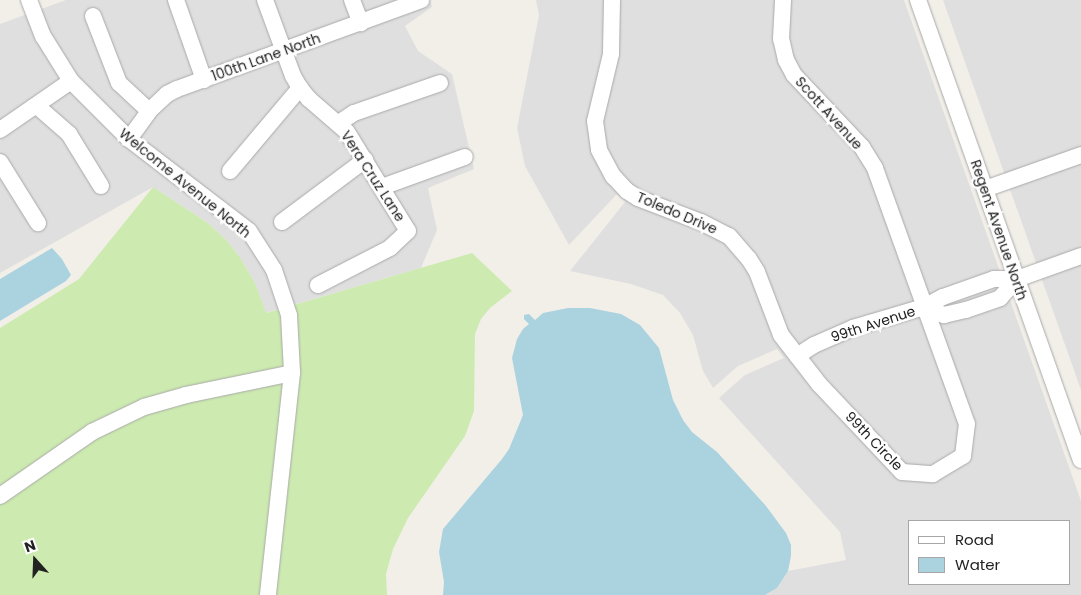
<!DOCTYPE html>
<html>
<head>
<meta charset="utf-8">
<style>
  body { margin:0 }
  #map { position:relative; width:1081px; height:595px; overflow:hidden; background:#f2efe9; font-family:Poppins,sans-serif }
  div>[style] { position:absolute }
  .residential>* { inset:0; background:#e0dfdf }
  .grass>* { inset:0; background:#cdebb0 }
  .water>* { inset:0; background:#aad3df }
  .roads { filter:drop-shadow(0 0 1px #a9a9a9) drop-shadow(0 0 1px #a9a9a9) }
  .minor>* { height:16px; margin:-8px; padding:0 8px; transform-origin:8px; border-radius:8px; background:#fff }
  span { translate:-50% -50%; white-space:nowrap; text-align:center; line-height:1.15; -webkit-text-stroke:5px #fff; paint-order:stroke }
  .street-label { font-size:14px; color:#222 }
  .legend { position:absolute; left:908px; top:520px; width:162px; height:65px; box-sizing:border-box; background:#fff; border:1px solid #a7a7a7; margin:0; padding:6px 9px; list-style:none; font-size:15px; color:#222 }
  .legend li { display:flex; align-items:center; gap:10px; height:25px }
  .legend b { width:25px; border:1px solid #a7a7a7 }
  .north { position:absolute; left:10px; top:535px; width:50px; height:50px; -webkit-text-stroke:4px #fff; paint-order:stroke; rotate:340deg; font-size:14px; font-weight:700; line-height:20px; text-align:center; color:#222 }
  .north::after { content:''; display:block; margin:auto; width:18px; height:22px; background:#222; clip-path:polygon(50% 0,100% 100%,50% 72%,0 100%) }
</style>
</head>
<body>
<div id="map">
  <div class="residential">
    <i style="clip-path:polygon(66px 0,430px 0,432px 7px,405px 26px,418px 51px,452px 74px,474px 169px,428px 188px,437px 230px,421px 268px,265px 313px,255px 283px,239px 256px,227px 241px,208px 223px,153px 187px,0 273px,0 24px)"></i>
    <i style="clip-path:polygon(evenodd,536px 0,904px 0,1081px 501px,1081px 595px,765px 595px,777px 588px,788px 571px,846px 560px,840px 532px,719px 398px,745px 375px,784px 358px,777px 349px,738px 366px,713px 388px,703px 371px,693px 335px,680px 313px,663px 295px,631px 284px,570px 271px,625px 202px,617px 194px,569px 245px,525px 166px,517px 128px,539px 15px,536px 0,910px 521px,1070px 521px,1070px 584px,910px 584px,910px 521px)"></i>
    <i style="clip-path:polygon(943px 0,1081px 0,1081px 390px)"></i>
  </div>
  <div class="grass">
    <i style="clip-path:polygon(153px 187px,208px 223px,227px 241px,239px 256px,255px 283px,266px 313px,472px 253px,512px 291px,490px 308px,481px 319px,475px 334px,474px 411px,465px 436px,408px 518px,393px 549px,386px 574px,387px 595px,0 595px,0 328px,79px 279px)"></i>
  </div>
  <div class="water">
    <i style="clip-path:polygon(52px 248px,62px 259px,71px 275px,66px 281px,0 321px,0 279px)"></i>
    <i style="clip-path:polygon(568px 308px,590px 308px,621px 314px,640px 325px,659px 348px,673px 400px,683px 420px,692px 432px,717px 452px,766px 506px,786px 533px,791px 545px,791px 556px,788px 571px,777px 588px,765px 595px,443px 595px,444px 582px,439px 552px,443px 529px,502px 459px,509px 449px,523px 415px,512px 358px,517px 339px,523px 329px,529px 324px,524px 319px,524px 315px,529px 314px,535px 320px,543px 313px)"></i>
  </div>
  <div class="roads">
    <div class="minor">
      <i style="left:29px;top:0;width:39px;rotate:69deg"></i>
      <i style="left:43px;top:36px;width:53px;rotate:58.1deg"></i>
      <i style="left:71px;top:81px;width:82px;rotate:45deg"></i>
      <i style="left:129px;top:139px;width:151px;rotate:37.5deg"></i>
      <i style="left:249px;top:231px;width:46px;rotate:57.3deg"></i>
      <i style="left:274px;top:270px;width:47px;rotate:71.6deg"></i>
      <i style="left:289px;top:315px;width:58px;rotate:87deg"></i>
      <i style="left:292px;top:373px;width:223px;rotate:96.2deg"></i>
      <i style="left:176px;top:0;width:85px;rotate:70.7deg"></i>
      <i style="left:265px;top:0;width:81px;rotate:69.8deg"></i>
      <i style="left:293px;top:76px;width:14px;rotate:60deg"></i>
      <i style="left:300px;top:88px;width:14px;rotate:51deg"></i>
      <i style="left:309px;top:99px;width:50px;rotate:41deg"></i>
      <i style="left:347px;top:132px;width:116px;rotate:58.4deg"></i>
      <i style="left:408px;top:231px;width:25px;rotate:137deg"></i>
      <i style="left:390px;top:248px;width:81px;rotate:152.8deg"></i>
      <i style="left:352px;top:0;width:25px;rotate:69deg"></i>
      <i style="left:612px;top:0;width:54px;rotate:91.1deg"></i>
      <i style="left:611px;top:54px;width:69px;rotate:103.4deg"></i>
      <i style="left:595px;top:121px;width:29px;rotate:82deg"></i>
      <i style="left:599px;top:150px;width:30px;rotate:62deg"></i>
      <i style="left:613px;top:176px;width:21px;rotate:47deg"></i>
      <i style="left:627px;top:191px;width:13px;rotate:32deg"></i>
      <i style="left:638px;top:198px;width:67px;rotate:20.9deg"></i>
      <i style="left:701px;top:222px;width:31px;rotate:27deg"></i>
      <i style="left:729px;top:236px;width:30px;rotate:49deg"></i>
      <i style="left:749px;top:259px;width:15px;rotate:58deg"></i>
      <i style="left:757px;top:272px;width:67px;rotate:69.1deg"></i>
      <i style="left:781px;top:335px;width:62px;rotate:52.2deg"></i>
      <i style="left:819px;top:384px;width:121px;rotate:46.7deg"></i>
      <i style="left:902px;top:472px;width:31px;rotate:4deg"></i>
      <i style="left:933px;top:474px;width:35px;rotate:-31deg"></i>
      <i style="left:963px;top:456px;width:32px;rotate:-83deg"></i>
      <i style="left:967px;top:424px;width:272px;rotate:-109.8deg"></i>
      <i style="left:875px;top:168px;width:25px;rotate:-122deg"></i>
      <i style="left:862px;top:147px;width:99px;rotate:-133.4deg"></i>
      <i style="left:794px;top:75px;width:17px;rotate:-118deg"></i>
      <i style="left:786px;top:60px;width:22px;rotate:-103deg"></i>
      <i style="left:781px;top:39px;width:39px;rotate:-87deg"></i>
      <i style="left:918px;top:0;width:488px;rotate:70.5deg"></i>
      <i style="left:93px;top:16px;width:72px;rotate:68.8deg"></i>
      <i style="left:119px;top:83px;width:41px;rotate:43deg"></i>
      <i style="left:37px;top:106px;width:43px;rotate:41.2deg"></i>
      <i style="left:69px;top:134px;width:61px;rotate:58.4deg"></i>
      <i style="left:339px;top:123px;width:18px;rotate:-34deg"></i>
      <i style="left:354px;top:113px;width:91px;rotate:-19.2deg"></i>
      <i style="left:0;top:130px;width:86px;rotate:-34.6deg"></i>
      <i style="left:129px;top:139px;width:34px;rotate:-54deg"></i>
      <i style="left:149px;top:111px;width:25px;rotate:-43deg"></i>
      <i style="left:167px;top:94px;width:11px;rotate:-27deg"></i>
      <i style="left:177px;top:89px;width:260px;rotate:-20deg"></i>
      <i style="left:0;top:162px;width:72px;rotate:58.1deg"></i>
      <i style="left:230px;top:171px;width:109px;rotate:-49.9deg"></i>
      <i style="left:382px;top:187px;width:88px;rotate:-19.9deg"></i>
      <i style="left:985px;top:189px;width:102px;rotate:-19.5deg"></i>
      <i style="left:282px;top:222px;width:104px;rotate:-36.8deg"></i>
      <i style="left:924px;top:307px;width:22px;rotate:22deg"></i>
      <i style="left:944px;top:315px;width:23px;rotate:-13deg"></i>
      <i style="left:966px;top:310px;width:36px;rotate:-19deg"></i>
      <i style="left:1000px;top:298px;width:25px;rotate:-48deg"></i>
      <i style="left:797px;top:356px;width:20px;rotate:-33deg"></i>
      <i style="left:814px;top:345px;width:43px;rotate:-23.6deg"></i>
      <i style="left:853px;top:328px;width:74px;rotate:-16.5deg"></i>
      <i style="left:924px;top:307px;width:21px;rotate:-28deg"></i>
      <i style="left:943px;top:297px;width:54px;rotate:-19.4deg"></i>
      <i style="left:994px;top:279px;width:23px"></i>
      <i style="left:1017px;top:279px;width:68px;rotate:-19.8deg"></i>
      <i style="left:0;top:496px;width:112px;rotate:-34.8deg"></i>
      <i style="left:92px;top:432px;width:58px;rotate:-25.7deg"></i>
      <i style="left:144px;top:407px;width:44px;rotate:-15.9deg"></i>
      <i style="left:186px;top:395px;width:108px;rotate:-11.7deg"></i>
    </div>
  </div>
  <div class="street-label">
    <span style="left:266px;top:57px;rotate:-20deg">100th Lane North</span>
    <span style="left:829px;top:113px;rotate:48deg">Scott Avenue</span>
    <span style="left:373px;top:176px;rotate:57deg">Vera Cruz Lane</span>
    <span style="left:185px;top:183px;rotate:39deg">Welcome Avenue North</span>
    <span style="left:677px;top:213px;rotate:23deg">Toledo Drive</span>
    <span style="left:999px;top:230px;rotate:71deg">Regent Avenue North</span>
    <span style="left:873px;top:324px;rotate:-18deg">99th Avenue</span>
    <span style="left:874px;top:441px;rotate:46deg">99th Circle</span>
  </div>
  <ul class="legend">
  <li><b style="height:6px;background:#fff"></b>Road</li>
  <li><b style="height:14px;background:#aad3df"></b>Water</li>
  </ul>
  <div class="north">N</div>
</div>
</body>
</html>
